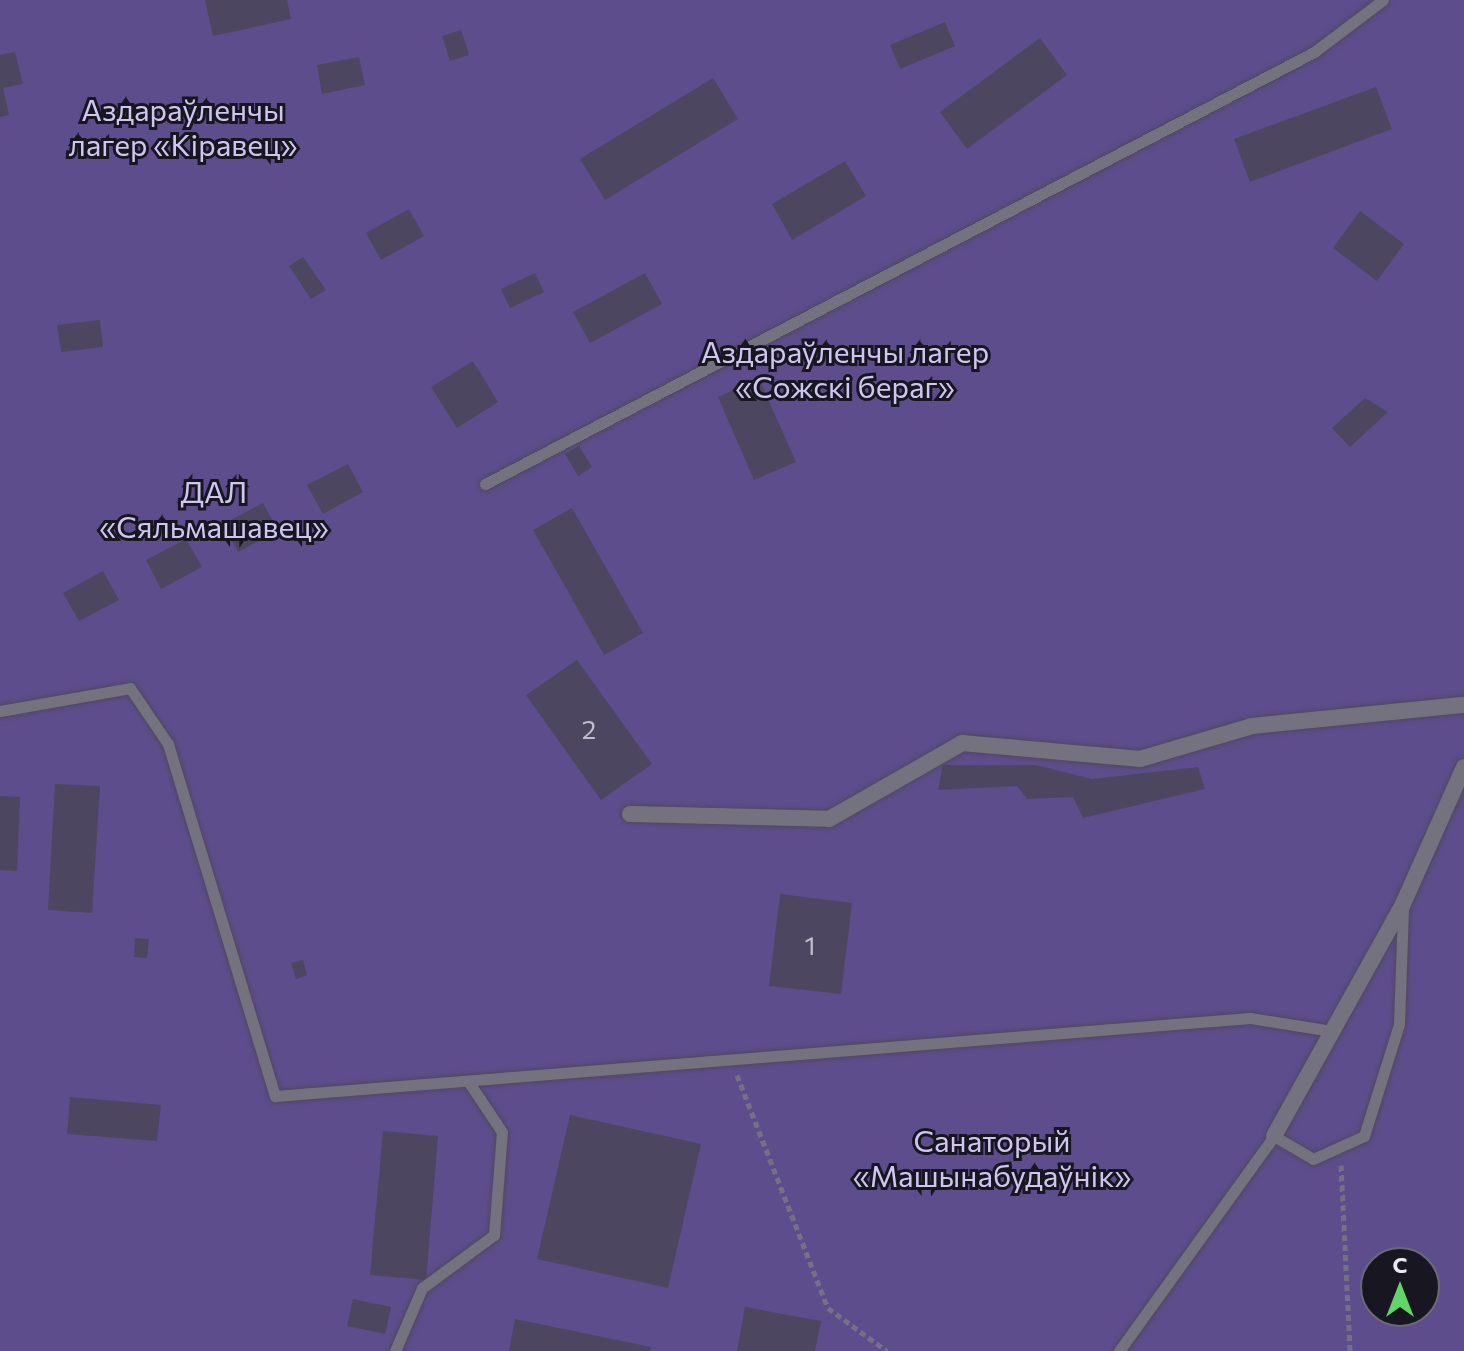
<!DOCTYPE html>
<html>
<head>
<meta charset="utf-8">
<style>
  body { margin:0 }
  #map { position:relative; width:1464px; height:1351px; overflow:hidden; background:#312b43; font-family:Commissioner,sans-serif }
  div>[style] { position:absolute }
  .green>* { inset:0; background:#5e4d8c }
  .building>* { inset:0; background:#4c4660 }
  .path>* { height:5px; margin-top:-2.5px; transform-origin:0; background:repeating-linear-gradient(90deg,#757085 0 6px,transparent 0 10px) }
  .roads { filter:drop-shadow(0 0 2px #4e4960) drop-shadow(0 0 2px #4e4960) }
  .service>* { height:11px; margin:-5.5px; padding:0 5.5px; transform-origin:5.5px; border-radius:5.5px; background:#75727f }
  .minor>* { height:16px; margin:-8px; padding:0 8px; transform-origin:8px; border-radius:8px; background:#75727f }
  span { translate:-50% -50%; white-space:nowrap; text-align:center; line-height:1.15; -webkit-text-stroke:6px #181621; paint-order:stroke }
  .number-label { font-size:26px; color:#c2bed0 }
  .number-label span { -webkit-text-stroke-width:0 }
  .park-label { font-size:30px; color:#cfc6ef }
  .north { position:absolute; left:1360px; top:1247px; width:80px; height:80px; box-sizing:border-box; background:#181621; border:2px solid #6c6976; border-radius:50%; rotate:0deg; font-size:22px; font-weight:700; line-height:32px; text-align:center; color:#e9e6f6 }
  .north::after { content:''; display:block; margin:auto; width:28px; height:36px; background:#61d56a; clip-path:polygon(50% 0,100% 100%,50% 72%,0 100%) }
</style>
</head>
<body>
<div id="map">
  <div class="green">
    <i style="clip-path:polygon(evenodd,0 0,1464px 0,1464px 1351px,0 1351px,0 0,1376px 1263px,1424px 1263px,1424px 1311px,1376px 1311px,1376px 1263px)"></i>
  </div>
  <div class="building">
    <i style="clip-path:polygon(205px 0,287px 0,291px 19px,213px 36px)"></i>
    <i style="clip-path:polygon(945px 22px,955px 46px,900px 69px,890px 45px)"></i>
    <i style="clip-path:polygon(461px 30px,469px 55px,450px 61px,442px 36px)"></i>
    <i style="clip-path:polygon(1040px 38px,1067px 75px,967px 149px,940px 112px)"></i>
    <i style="clip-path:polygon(15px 52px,23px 84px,3px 88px,9px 115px,0 117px,0 55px)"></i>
    <i style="clip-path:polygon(359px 57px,365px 85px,322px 94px,317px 65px)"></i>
    <i style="clip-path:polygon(713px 78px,738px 119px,605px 200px,580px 159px)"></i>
    <i style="clip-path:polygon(1376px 87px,1392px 129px,1250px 182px,1234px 139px)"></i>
    <i style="clip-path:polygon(845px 161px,866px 196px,792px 240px,772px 204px)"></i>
    <i style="clip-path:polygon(409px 209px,424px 236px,381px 260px,366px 233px)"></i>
    <i style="clip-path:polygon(1360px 211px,1404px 244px,1377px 281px,1333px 248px)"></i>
    <i style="clip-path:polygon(303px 257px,326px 290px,311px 299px,289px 266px)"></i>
    <i style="clip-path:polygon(535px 273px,544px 292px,510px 308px,501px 289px)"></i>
    <i style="clip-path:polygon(645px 273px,662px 304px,590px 343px,573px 312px)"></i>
    <i style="clip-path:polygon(100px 320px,103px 347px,61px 352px,57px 325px)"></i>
    <i style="clip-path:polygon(473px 361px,498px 402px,457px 428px,431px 387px)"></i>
    <i style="clip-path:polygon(759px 379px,796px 462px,754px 480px,718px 397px)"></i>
    <i style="clip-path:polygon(1365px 398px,1388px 412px,1350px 447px,1332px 428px)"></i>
    <i style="clip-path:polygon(579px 446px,592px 467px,578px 476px,565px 454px)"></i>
    <i style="clip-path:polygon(348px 464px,363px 492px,323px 514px,307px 485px)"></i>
    <i style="clip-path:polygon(263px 503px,278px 531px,238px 552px,223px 524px)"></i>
    <i style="clip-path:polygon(572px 508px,643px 633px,604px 655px,533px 530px)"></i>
    <i style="clip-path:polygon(186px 539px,202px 567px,161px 589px,146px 560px)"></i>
    <i style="clip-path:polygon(103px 571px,119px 600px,79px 621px,63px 593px)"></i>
    <i style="clip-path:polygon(577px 660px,652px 764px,601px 800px,526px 695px)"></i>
    <i style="clip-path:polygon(943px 765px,1036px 765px,1092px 779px,1198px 767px,1205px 789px,1083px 818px,1073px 797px,1027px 799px,1017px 786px,938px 790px)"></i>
    <i style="clip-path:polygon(55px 784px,100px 786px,92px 913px,48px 910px)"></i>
    <i style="clip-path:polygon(0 796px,20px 797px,17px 871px,0 870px)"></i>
    <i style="clip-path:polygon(780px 894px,852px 903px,841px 994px,769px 986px)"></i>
    <i style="clip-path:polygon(135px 938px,149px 939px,147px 958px,134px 957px)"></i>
    <i style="clip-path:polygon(303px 960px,307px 975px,296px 979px,291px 963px)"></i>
    <i style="clip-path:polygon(70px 1097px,161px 1105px,157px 1141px,67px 1134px)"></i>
    <i style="clip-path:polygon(570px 1115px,701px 1144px,668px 1288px,537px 1259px)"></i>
    <i style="clip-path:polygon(383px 1131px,438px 1136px,426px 1280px,370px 1275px)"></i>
    <i style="clip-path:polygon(353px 1299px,391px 1307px,385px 1334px,347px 1326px)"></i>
    <i style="clip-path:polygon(745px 1307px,821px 1321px,815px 1351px,737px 1351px)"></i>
    <i style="clip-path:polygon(515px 1319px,651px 1347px,650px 1351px,509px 1351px)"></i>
  </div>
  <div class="path">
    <i style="left:737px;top:1075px;width:250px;rotate:68.7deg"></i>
    <i style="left:828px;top:1308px;width:73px;rotate:36.1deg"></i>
    <i style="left:1341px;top:1165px;width:186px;rotate:87.2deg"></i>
  </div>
  <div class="roads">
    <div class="service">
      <i style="left:485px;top:484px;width:935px;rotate:-27.52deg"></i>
      <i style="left:1314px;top:52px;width:86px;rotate:-37deg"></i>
      <i style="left:0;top:711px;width:132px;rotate:-10deg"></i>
      <i style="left:130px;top:688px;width:68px;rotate:55.8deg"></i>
      <i style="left:168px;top:744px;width:368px;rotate:73.1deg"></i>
      <i style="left:275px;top:1096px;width:978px;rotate:-4.57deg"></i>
      <i style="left:1250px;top:1018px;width:83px;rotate:9deg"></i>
      <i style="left:395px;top:1351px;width:69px;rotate:-66.8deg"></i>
      <i style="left:422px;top:1288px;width:89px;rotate:-36.4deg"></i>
      <i style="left:494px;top:1235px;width:103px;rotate:-85.6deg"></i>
      <i style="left:502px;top:1132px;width:61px;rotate:-123.7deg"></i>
      <i style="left:1119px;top:1351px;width:265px;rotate:-54.2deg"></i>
      <i style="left:1274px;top:1136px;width:45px;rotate:30.5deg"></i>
      <i style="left:1313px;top:1159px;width:56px;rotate:-24.3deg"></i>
      <i style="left:1364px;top:1136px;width:117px;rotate:-72.6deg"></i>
      <i style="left:1399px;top:1024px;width:117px;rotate:-88deg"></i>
    </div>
    <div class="minor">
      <i style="left:630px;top:814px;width:199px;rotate:1.4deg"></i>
      <i style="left:829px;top:819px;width:153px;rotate:-29.7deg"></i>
      <i style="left:962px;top:743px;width:179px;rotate:5.1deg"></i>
      <i style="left:1140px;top:759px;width:117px;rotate:-16.4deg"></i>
      <i style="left:1252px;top:726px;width:213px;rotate:-5.7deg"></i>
      <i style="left:1274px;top:1136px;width:265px;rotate:-60.9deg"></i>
      <i style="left:1403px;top:904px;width:150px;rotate:-66deg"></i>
    </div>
  </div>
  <div class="number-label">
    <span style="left:589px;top:729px">2</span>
    <span style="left:810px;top:945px">1</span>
  </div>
  <div class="park-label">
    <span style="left:183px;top:126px">Аздараўленчы<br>лагер «Кіравец»</span>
    <span style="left:845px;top:368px">Аздараўленчы лагер<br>«Сожскі бераг»</span>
    <span style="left:214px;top:508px">ДАЛ<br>«Сяльмашавец»</span>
    <span style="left:992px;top:1157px">Санаторый<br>«Машынабудаўнік»</span>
  </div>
  <div class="north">С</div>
</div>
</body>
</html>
